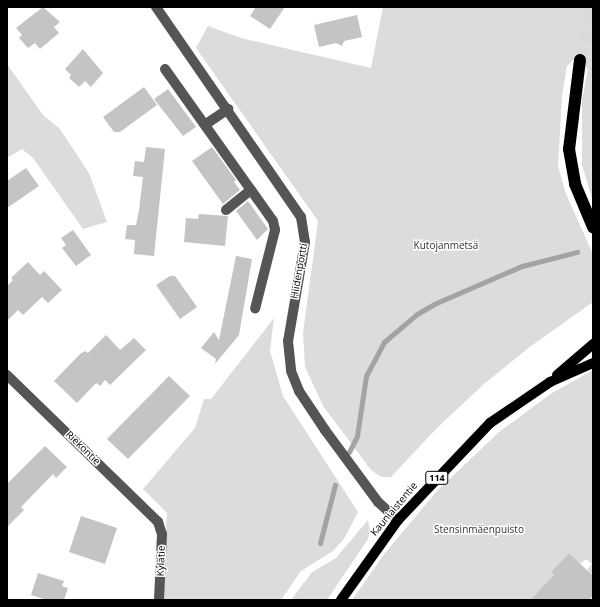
<!DOCTYPE html>
<html>
<head>
<meta charset="utf-8">
<style>
  body { margin:0 }
  #map { position:relative; width:600px; height:607px; overflow:hidden; background:#fff; font-family:"Open Sans",sans-serif }
  div>[style] { position:absolute }
  .green>* { inset:0; background:#dcdcdc }
  .stream>* { height:5px; margin:-2.5px; padding:0 2.5px; transform-origin:2.5px; border-radius:2.5px; background:#a3a3a3 }
  .building>* { inset:0; background:#c4c4c4 }
  .highway-tunnel>* { height:12px; margin-top:-6px; transform-origin:0; background:repeating-linear-gradient(90deg,#d9d9d9 0 12px,transparent 0 18px) }
  .minor>* { height:10px; margin:-5px; padding:0 5px; transform-origin:5px; border-radius:5px; background:#555 }
  .major>* { height:10px; margin:-5px; padding:0 5px; transform-origin:5px; border-radius:5px; background:#000 }
  .highway>* { height:12px; margin:-6px; padding:0 6px; transform-origin:6px; border-radius:6px; background:#000 }
  span { translate:-50% -50%; white-space:nowrap; text-align:center; line-height:1.15; -webkit-text-stroke:3px #fff; paint-order:stroke }
  .shield-label span { padding:1px 3px; background:#fff; border:1px solid; border-radius:3px; -webkit-text-stroke-width:0 }
  .shield-label { font-size:9px; color:#000; font-weight:700 }
  .park-label { font-size:10px; color:#333 }
  .street-label { font-size:10px; color:#000 }
  .frame { position:absolute; inset:0; border:8px solid #000; pointer-events:none }
</style>
</head>
<body>
<div id="map">
  <div class="green">
    <i style="clip-path:polygon(383px 7px,593px 7px,593px 202px,582px 165px,582px 100px,588px 69px,580px 60px,574px 59px,567px 66px,562px 96px,558px 166px,566px 194px,593px 254px,593px 302px,531px 346px,484px 384px,437px 428px,391px 477px,381px 477px,371px 470px,323px 406px,305px 367px,303px 333px,318px 221px,196px 48px,208px 26px,241px 38px,371px 68px)"></i>
    <i style="clip-path:polygon(7px 64px,43px 115px,60px 129px,89px 173px,107px 222px,83px 229px,33px 158px,22px 149px,7px 158px)"></i>
    <i style="clip-path:polygon(274px 318px,270px 351px,283px 396px,358px 512px,344px 539px,333px 551px,301px 571px,281px 600px,161px 600px,167px 513px,143px 489px,195px 428px,204px 399px,211px 399px)"></i>
    <i style="clip-path:polygon(593px 370px,593px 576px,587px 570px,592px 564px,586px 559px,580px 564px,569px 553px,551px 572px,554px 575px,530px 600px,352px 600px,385px 553px,437px 491px,499px 432px,552px 393px)"></i>
    <i style="clip-path:polygon(368px 520px,370px 530px,368px 539px,327px 600px,291px 600px,312px 572px,336px 558px)"></i>
  </div>
  <div class="stream">
    <i style="left:349px;top:452px;width:18px;rotate:-63deg"></i>
    <i style="left:357px;top:436px;width:61px;rotate:-81.5deg"></i>
    <i style="left:366px;top:376px;width:38px;rotate:-62deg"></i>
    <i style="left:384px;top:342px;width:43px;rotate:-40.3deg"></i>
    <i style="left:417px;top:314px;width:20px;rotate:-30deg"></i>
    <i style="left:434px;top:304px;width:96px;rotate:-23.4deg"></i>
    <i style="left:522px;top:266px;width:57px;rotate:-14.3deg"></i>
    <i style="left:320px;top:543px;width:60px;rotate:-75.5deg"></i>
  </div>
  <div class="building">
    <i style="clip-path:polygon(43px 7px,60px 22px,54px 27px,59px 33px,40px 49px,35px 43px,28px 48px,19px 38px,22px 35px,16px 28px)"></i>
    <i style="clip-path:polygon(256px 7px,285px 7px,270px 29px,250px 16px)"></i>
    <i style="clip-path:polygon(357px 15px,362px 37px,344px 41px,342px 46px,336px 43px,319px 47px,314px 25px)"></i>
    <i style="clip-path:polygon(83px 49px,103px 73px,91px 87px,85px 81px,79px 87px,69px 78px,71px 75px,65px 69px)"></i>
    <i style="clip-path:polygon(144px 87px,157px 105px,120px 132px,114px 132px,103px 117px)"></i>
    <i style="clip-path:polygon(168px 89px,196px 127px,183px 136px,154px 99px)"></i>
    <i style="clip-path:polygon(146px 147px,165px 149px,154px 256px,134px 254px,135px 240px,125px 239px,127px 225px,136px 225px,139px 210px,143px 177px,133px 176px,135px 161px,144px 162px)"></i>
    <i style="clip-path:polygon(212px 147px,236px 180px,234px 182px,240px 190px,223px 204px,192px 161px)"></i>
    <i style="clip-path:polygon(26px 168px,39px 186px,7px 208px,7px 181px)"></i>
    <i style="clip-path:polygon(248px 201px,268px 229px,257px 240px,236px 211px)"></i>
    <i style="clip-path:polygon(199px 214px,228px 216px,225px 246px,184px 242px,186px 218px,198px 219px)"></i>
    <i style="clip-path:polygon(73px 230px,91px 255px,76px 266px,62px 248px,66px 245px,61px 238px)"></i>
    <i style="clip-path:polygon(236px 256px,252px 259px,239px 335px,215px 364px,216px 359px,201px 348px,214px 332px,219px 340px)"></i>
    <i style="clip-path:polygon(28px 262px,40px 275px,44px 271px,62px 290px,48px 303px,42px 297px,23px 315px,18px 310px,7px 321px,7px 286px,13px 280px,11px 278px)"></i>
    <i style="clip-path:polygon(170px 276px,175px 276px,197px 307px,180px 319px,156px 285px)"></i>
    <i style="clip-path:polygon(106px 335px,120px 350px,134px 338px,146px 350px,110px 385px,105px 380px,100px 386px,96px 383px,77px 403px,54px 381px,80px 354px,85px 351px,88px 353px)"></i>
    <i style="clip-path:polygon(169px 376px,190px 396px,128px 459px,107px 439px)"></i>
    <i style="clip-path:polygon(45px 446px,67px 467px,56px 478px,53px 474px,21px 507px,24px 510px,7px 527px,7px 484px)"></i>
    <i style="clip-path:polygon(81px 516px,117px 528px,105px 564px,69px 552px)"></i>
    <i style="clip-path:polygon(569px 553px,593px 576px,593px 596px,589px 600px,530px 600px,554px 575px,551px 572px)"></i>
    <i style="clip-path:polygon(38px 573px,64px 581px,62px 586px,68px 588px,64px 600px,47px 600px,31px 595px)"></i>
  </div>
  <div class="highway-tunnel">
    <i style="left:580px;top:60px;width:48px;rotate:-74.2deg"></i>
  </div>
  <div class="minor">
    <i style="left:156px;top:7px;width:255px;rotate:55.4deg"></i>
    <i style="left:301px;top:217px;width:25px;rotate:81deg"></i>
    <i style="left:305px;top:242px;width:100px;rotate:99.7deg"></i>
    <i style="left:288px;top:341px;width:30px;rotate:84deg"></i>
    <i style="left:291px;top:371px;width:22px;rotate:68deg"></i>
    <i style="left:299px;top:391px;width:47px;rotate:56.3deg"></i>
    <i style="left:325px;top:430px;width:89px;rotate:53.6deg"></i>
    <i style="left:378px;top:502px;width:27px;rotate:42deg"></i>
    <i style="left:165px;top:69px;width:186px;rotate:54.6deg"></i>
    <i style="left:273px;top:221px;width:9px;rotate:77deg"></i>
    <i style="left:275px;top:230px;width:81px;rotate:104.2deg"></i>
    <i style="left:206px;top:124px;width:27px;rotate:-34deg"></i>
    <i style="left:226px;top:210px;width:32px;rotate:-39deg"></i>
    <i style="left:7px;top:375px;width:211px;rotate:44.2deg"></i>
    <i style="left:158px;top:522px;width:13px;rotate:72deg"></i>
    <i style="left:162px;top:534px;width:66px;rotate:92.6deg"></i>
  </div>
  <div class="major">
    <i style="left:557px;top:375px;width:48px;rotate:-40.7deg"></i>
    <i style="left:341px;top:600px;width:98px;rotate:-54.5deg"></i>
    <i style="left:398px;top:520px;width:134px;rotate:-46.5deg"></i>
    <i style="left:490px;top:423px;width:73px;rotate:-34.3deg"></i>
    <i style="left:550px;top:382px;width:47px;rotate:-23.8deg"></i>
  </div>
  <div class="highway">
    <i style="left:580px;top:60px;width:90px;rotate:97deg"></i>
    <i style="left:569px;top:149px;width:36px;rotate:80deg"></i>
    <i style="left:575px;top:184px;width:47px;rotate:67.3deg"></i>
  </div>
  <div class="shield-label">
    <span style="left:437px;top:478px">114</span>
  </div>
  <div class="park-label">
    <span style="left:446px;top:246px">Kutojanmetsä</span>
    <span style="left:479px;top:530px">Stensinmäenpuisto</span>
  </div>
  <div class="street-label">
    <span style="left:299px;top:271px;rotate:-80deg">Hiidenportti</span>
    <span style="left:83px;top:448px;rotate:44deg">Riekontie</span>
    <span style="left:394px;top:509px;rotate:-50deg">Kauniaistentie</span>
    <span style="left:161px;top:561px;rotate:-88deg">Kylätie</span>
  </div>
  <div class="frame"></div>
</div>
</body>
</html>
